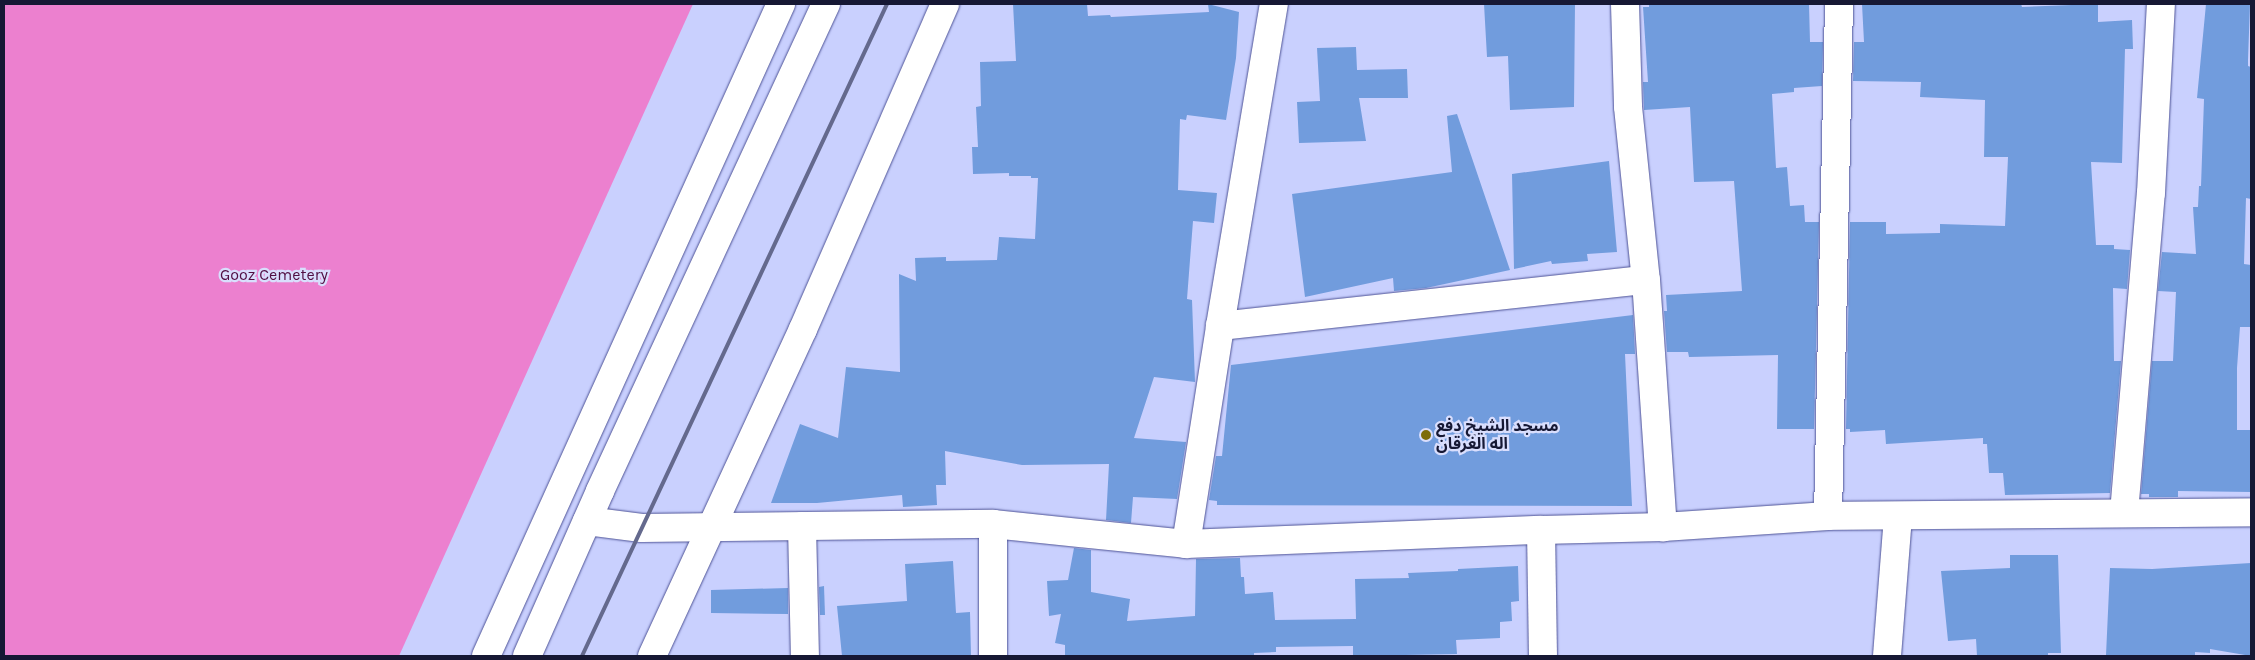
<!DOCTYPE html>
<html>
<head>
<meta charset="utf-8">
<style>
  body { margin:0 }
  #map { position:relative; width:2255px; height:660px; overflow:hidden; background:#c9d0fe; font-family:Karla,"Noto Sans Arabic",sans-serif }
  div>[style] { position:absolute }
  .green>* { inset:0; background:#ec80cf }
  .building>* { inset:0; background:#719cdd }
  .roads { filter:drop-shadow(0 0 1px #4e5396) drop-shadow(0 0 1px #4e5396) }
  .minor>* { height:28px; margin:-14px; padding:0 14px; transform-origin:14px; border-radius:14px; background:#fff }
  .secondary>* { height:28px; margin:-14px; padding:0 14px; transform-origin:14px; border-radius:14px; background:#fff }
  .rail>* { height:4px; margin:-2px; padding:0 2px; transform-origin:2px; border-radius:2px; background:#64698d }
  .dots>* { width:14px; height:14px; translate:-50% -50%; box-sizing:border-box; border:2px solid #d9defd; border-radius:50% }
  span { translate:-50% -50%; white-space:nowrap; text-align:center; line-height:1.15; -webkit-text-stroke:4.5px #d9defd; paint-order:stroke }
  .park-label { font-size:16px; color:#520e43 }
  .poi-label { font-size:16px; color:#161834; font-weight:700 }
  .left { translate:0 -50%; text-align:left }
  .frame { position:absolute; inset:0; border:5px solid #161834; pointer-events:none }
</style>
</head>
<body>
<div id="map">
  <div class="green">
    <i style="clip-path:polygon(4px 4px,693px 4px,399px 656px,4px 656px)"></i>
  </div>
  <div class="building">
    <i style="clip-path:polygon(1013px 4px,1087px 4px,1088px 16px,1110px 15px,1111px 17px,1209px 12px,1208px 4px,1239px 12px,1236px 58px,1226px 120px,1187px 115px,1186px 120px,1180px 119px,1178px 190px,1217px 193px,1214px 223px,1193px 221px,1187px 299px,1192px 300px,1195px 382px,1154px 377px,1134px 438px,1186px 442px,1177px 499px,1133px 497px,1131px 523px,1106px 520px,1109px 464px,1022px 465px,945px 451px,946px 485px,936px 485px,937px 505px,903px 507px,902px 495px,817px 503px,771px 503px,800px 424px,838px 438px,846px 367px,900px 372px,899px 274px,916px 281px,915px 258px,946px 257px,946px 261px,997px 260px,999px 237px,1035px 239px,1038px 178px,1031px 178px,1031px 176px,1009px 176px,1009px 173px,973px 174px,972px 147px,978px 147px,976px 107px,981px 106px,980px 62px,1016px 61px)"></i>
    <i style="clip-path:polygon(1484px 4px,1575px 4px,1574px 107px,1510px 110px,1508px 56px,1487px 57px)"></i>
    <i style="clip-path:polygon(1649px 4px,1809px 4px,1810px 42px,1823px 42px,1822px 86px,1794px 88px,1794px 92px,1772px 94px,1776px 168px,1787px 167px,1790px 206px,1804px 205px,1805px 222px,1819px 222px,1814px 429px,1777px 429px,1778px 355px,1689px 357px,1688px 352px,1667px 352px,1664px 311px,1667px 311px,1666px 295px,1742px 291px,1734px 181px,1694px 182px,1690px 107px,1644px 110px,1643px 82px,1648px 82px,1643px 7px,1649px 7px)"></i>
    <i style="clip-path:polygon(1862px 4px,2021px 4px,2022px 7px,2098px 4px,2098px 22px,2132px 20px,2133px 49px,2125px 49px,2122px 163px,2091px 162px,2096px 245px,2114px 245px,2114px 249px,2130px 250px,2127px 289px,2113px 288px,2114px 361px,2121px 361px,2110px 493px,2005px 495px,2003px 473px,1989px 473px,1987px 444px,1983px 444px,1983px 438px,1886px 444px,1885px 430px,1850px 432px,1850px 429px,1846px 429px,1850px 222px,1886px 222px,1886px 234px,1940px 233px,1940px 224px,2005px 226px,2008px 157px,1984px 157px,1985px 100px,1920px 97px,1921px 82px,1853px 81px,1854px 42px,1864px 42px)"></i>
    <i style="clip-path:polygon(2206px 4px,2250px 4px,2248px 60px,2248px 66px,2251px 67px,2251px 199px,2246px 198px,2244px 264px,2251px 265px,2251px 327px,2240px 327px,2237px 368px,2237px 430px,2251px 430px,2251px 492px,2178px 491px,2178px 497px,2149px 497px,2149px 494px,2141px 494px,2152px 361px,2173px 361px,2176px 292px,2158px 291px,2162px 252px,2196px 254px,2193px 207px,2198px 207px,2199px 186px,2201px 186px,2204px 99px,2197px 98px)"></i>
    <i style="clip-path:polygon(1356px 47px,1357px 70px,1407px 69px,1408px 98px,1359px 98px,1366px 141px,1299px 143px,1297px 102px,1320px 101px,1317px 48px)"></i>
    <i style="clip-path:polygon(1457px 114px,1510px 270px,1426px 288px,1394px 291px,1393px 278px,1305px 297px,1292px 194px,1452px 172px,1447px 116px)"></i>
    <i style="clip-path:polygon(1609px 161px,1617px 252px,1587px 254px,1588px 261px,1552px 264px,1551px 261px,1514px 269px,1512px 174px)"></i>
    <i style="clip-path:polygon(1633px 315px,1635px 354px,1625px 354px,1632px 506px,1217px 505px,1217px 501px,1209px 500px,1216px 456px,1222px 456px,1231px 365px)"></i>
    <i style="clip-path:polygon(1074px 548px,1091px 550px,1091px 592px,1130px 599px,1127px 621px,1195px 616px,1196px 559px,1240px 558px,1241px 577px,1244px 577px,1245px 594px,1273px 592px,1275px 620px,1356px 619px,1355px 579px,1409px 578px,1408px 573px,1458px 571px,1458px 569px,1518px 566px,1519px 601px,1511px 602px,1512px 621px,1500px 622px,1500px 638px,1456px 640px,1457px 654px,1353px 656px,1353px 646px,1276px 647px,1276px 652px,1254px 653px,1254px 656px,1065px 656px,1065px 645px,1055px 643px,1061px 614px,1049px 616px,1047px 581px,1068px 580px)"></i>
    <i style="clip-path:polygon(2010px 555px,2058px 555px,2061px 653px,2048px 653px,2048px 656px,1977px 656px,1976px 639px,1948px 641px,1941px 571px,2010px 568px)"></i>
    <i style="clip-path:polygon(953px 561px,956px 613px,970px 612px,971px 656px,842px 656px,837px 606px,907px 601px,905px 564px)"></i>
    <i style="clip-path:polygon(2251px 563px,2251px 656px,2210px 649px,2210px 653px,2195px 652px,2195px 656px,2106px 655px,2110px 568px,2152px 569px)"></i>
    <i style="clip-path:polygon(824px 586px,825px 615px,820px 615px,819px 587px)"></i>
    <i style="clip-path:polygon(788px 588px,788px 614px,711px 613px,711px 590px)"></i>
  </div>
  <div class="roads">
    <div class="minor">
      <i style="left:1625px;top:4px;width:103px;rotate:88.3deg"></i>
      <i style="left:1628px;top:107px;width:174px;rotate:84.1deg"></i>
      <i style="left:1646px;top:280px;width:248px;rotate:86.1deg"></i>
      <i style="left:1220px;top:326px;width:428px;rotate:-6.2deg"></i>
      <i style="left:2124px;top:513px;width:321px;rotate:-85.2deg"></i>
      <i style="left:2151px;top:193px;width:189px;rotate:-87deg"></i>
      <i style="left:1828px;top:516px;width:512px;rotate:-88.77deg"></i>
      <i style="left:587px;top:521px;width:55px;rotate:7.3deg"></i>
      <i style="left:642px;top:528px;width:351px;rotate:-0.7deg"></i>
      <i style="left:993px;top:524px;width:194px;rotate:5.9deg"></i>
      <i style="left:1186px;top:544px;width:355px;rotate:-2.3deg"></i>
      <i style="left:1541px;top:530px;width:122px;rotate:-1.4deg"></i>
      <i style="left:1663px;top:527px;width:165px;rotate:-3.8deg"></i>
      <i style="left:1828px;top:516px;width:423px;rotate:-0.5deg"></i>
      <i style="left:993px;top:524px;width:132px;rotate:90deg"></i>
      <i style="left:802px;top:526px;width:130px;rotate:88.7deg"></i>
      <i style="left:1541px;top:530px;width:126px;rotate:89.1deg"></i>
      <i style="left:1186px;top:544px;width:221px;rotate:-81.1deg"></i>
      <i style="left:1220px;top:326px;width:326px;rotate:-80.5deg"></i>
      <i style="left:652px;top:656px;width:360px;rotate:-65.2deg"></i>
      <i style="left:803px;top:329px;width:355px;rotate:-66.4deg"></i>
      <i style="left:1887px;top:656px;width:140px;rotate:-85.5deg"></i>
    </div>
    <div class="secondary">
      <i style="left:486px;top:656px;width:716px;rotate:-65.66deg"></i>
      <i style="left:527px;top:656px;width:180px;rotate:-66.1deg"></i>
      <i style="left:600px;top:491px;width:537px;rotate:-65.11deg"></i>
    </div>
  </div>
  <div class="rail">
    <i style="left:582px;top:656px;width:720px;rotate:-64.93deg"></i>
  </div>
  <div class="dots">
    <i style="left:1426px;top:435px;background:#7d6c07"></i>
  </div>
  <div class="park-label">
    <span style="left:274px;top:275px">Gooz Cemetery</span>
  </div>
  <div class="poi-label">
    <span class="left" style="left:1436px;top:435px">مسجد الشيخ دفع<br>اله الغرقان</span>
  </div>
  <div class="frame"></div>
</div>
</body>
</html>
